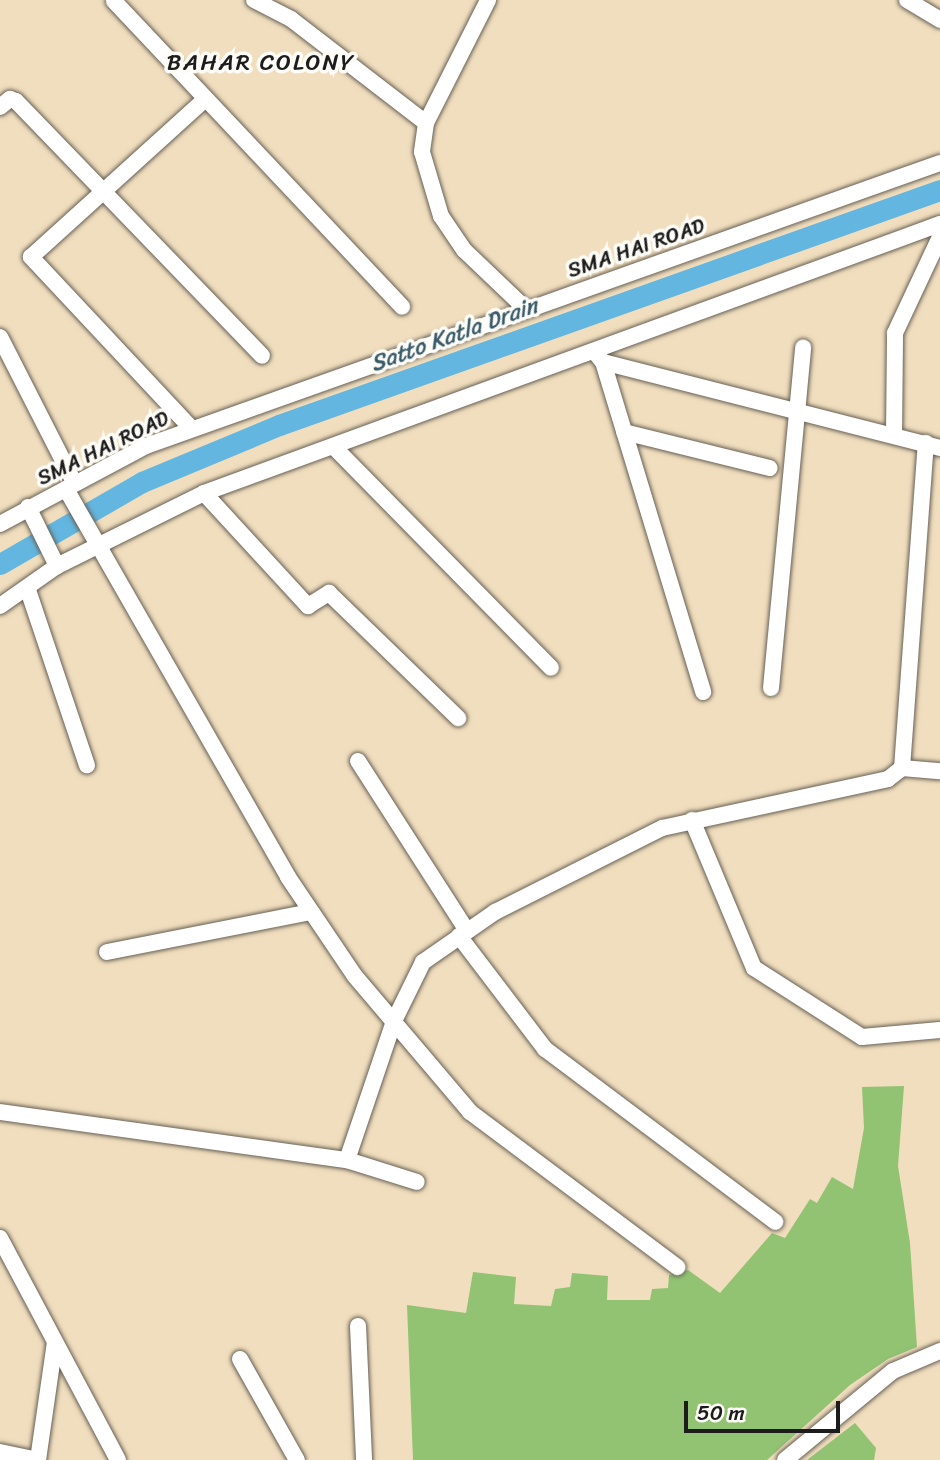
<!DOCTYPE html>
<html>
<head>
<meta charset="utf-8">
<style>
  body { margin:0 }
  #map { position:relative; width:940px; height:1460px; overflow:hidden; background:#f1debe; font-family:Sriracha,sans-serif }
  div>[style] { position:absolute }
  .green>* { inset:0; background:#91c373 }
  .canal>* { height:21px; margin:-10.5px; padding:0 10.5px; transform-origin:10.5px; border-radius:10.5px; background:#63b6df }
  .roads { filter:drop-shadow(0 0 2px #676055) drop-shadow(0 0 2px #676055) }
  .minor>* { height:16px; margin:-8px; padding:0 8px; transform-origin:8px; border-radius:8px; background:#fff }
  span { translate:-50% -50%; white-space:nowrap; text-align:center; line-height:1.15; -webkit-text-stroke:7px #fdfcf7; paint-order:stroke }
  .street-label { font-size:21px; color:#1c1c1c }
  .neighbourhood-label { font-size:23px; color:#1c1c1c; letter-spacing:2px }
  .water-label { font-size:23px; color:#385a6a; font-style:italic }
  .scale { position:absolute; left:684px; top:1401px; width:156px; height:32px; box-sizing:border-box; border:4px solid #1c1c1c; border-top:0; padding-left:9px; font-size:21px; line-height:24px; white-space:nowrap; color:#1c1c1c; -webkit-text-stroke:5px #fdfcf7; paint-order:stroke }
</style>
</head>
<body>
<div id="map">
  <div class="green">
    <i style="clip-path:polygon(904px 1086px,898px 1166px,910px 1243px,917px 1347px,888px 1359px,850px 1385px,767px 1460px,413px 1460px,407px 1305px,466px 1313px,473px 1272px,516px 1277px,514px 1304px,551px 1306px,555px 1289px,570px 1287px,572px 1273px,608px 1276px,607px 1300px,650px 1300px,652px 1289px,668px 1288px,669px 1275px,688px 1270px,720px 1293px,772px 1233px,785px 1238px,810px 1199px,817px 1203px,832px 1177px,853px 1189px,864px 1128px,862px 1087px)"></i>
    <i style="clip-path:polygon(855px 1423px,876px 1448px,874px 1460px,807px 1460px)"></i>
  </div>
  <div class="canal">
    <i style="left:0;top:564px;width:164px;rotate:-30deg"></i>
    <i style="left:142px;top:482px;width:148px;rotate:-22.6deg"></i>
    <i style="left:279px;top:425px;width:702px;rotate:-19.57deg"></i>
  </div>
  <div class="roads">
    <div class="minor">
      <i style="left:254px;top:0;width:42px;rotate:27.2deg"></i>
      <i style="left:291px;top:19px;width:170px;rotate:37.6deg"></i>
      <i style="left:426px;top:123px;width:29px;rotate:98deg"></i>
      <i style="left:422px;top:152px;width:67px;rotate:73.5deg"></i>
      <i style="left:441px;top:216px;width:41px;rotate:55.9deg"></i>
      <i style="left:464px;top:250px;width:84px;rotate:43.6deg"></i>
      <i style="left:907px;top:0;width:39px;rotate:31deg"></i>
      <i style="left:114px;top:1px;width:420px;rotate:46.7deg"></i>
      <i style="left:0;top:107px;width:13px;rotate:-39deg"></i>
      <i style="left:10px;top:99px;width:6px;rotate:18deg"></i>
      <i style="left:16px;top:101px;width:354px;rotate:46deg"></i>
      <i style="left:426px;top:123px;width:138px;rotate:-63.2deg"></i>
      <i style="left:0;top:337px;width:163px;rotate:63deg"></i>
      <i style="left:594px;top:351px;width:14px;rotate:51deg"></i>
      <i style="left:603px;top:362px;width:345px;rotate:73.1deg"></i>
      <i style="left:603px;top:362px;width:348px;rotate:14.3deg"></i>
      <i style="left:192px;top:429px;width:236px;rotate:-133.1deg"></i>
      <i style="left:31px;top:257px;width:234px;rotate:-42.2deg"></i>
      <i style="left:624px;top:432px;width:150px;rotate:13.9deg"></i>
      <i style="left:894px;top:435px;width:102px;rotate:-89.4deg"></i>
      <i style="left:895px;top:333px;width:106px;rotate:-64.9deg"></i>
      <i style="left:335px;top:448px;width:308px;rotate:45.5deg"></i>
      <i style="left:66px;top:489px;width:447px;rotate:60.2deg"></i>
      <i style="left:288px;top:877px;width:118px;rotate:56deg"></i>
      <i style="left:354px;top:975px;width:180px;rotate:49.7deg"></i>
      <i style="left:470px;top:1112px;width:259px;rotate:36.8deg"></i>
      <i style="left:204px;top:493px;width:154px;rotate:47.4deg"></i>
      <i style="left:308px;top:606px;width:25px;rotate:-32deg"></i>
      <i style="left:329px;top:593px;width:180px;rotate:44.1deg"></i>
      <i style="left:28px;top:507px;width:66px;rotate:63.8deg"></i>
      <i style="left:0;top:524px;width:166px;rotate:-28.1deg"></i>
      <i style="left:146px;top:446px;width:843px;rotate:-19.62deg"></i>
      <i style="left:28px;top:590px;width:185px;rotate:71.4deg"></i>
      <i style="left:0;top:606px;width:70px;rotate:-35.1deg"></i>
      <i style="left:57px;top:566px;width:164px;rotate:-26.4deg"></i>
      <i style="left:204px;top:493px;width:784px;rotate:-20.08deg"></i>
      <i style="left:771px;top:688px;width:342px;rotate:-84.6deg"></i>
      <i style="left:358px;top:761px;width:202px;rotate:57.3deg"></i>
      <i style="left:902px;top:768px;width:326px;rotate:-85.8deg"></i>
      <i style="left:692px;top:820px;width:160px;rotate:67.3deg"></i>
      <i style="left:754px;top:968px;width:128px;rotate:32.6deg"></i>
      <i style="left:862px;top:1037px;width:78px;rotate:-5.1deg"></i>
      <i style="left:459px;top:936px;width:142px;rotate:52.7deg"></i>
      <i style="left:545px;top:1049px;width:288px;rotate:36.9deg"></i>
      <i style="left:107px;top:952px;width:208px;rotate:-11.1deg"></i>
      <i style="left:0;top:1112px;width:350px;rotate:7.9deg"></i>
      <i style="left:347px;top:1160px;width:73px;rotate:17.4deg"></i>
      <i style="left:347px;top:1160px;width:147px;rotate:-71.3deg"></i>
      <i style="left:394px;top:1021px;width:66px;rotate:-63.8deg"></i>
      <i style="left:423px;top:962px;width:88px;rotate:-34.8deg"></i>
      <i style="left:495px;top:912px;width:187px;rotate:-26.7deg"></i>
      <i style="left:662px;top:828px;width:231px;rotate:-12.2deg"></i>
      <i style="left:888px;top:779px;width:18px;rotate:-38deg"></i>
      <i style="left:902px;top:768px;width:38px;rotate:5deg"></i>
      <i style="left:0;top:1238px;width:251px;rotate:62deg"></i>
      <i style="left:358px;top:1326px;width:134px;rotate:87.4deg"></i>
      <i style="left:240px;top:1359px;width:116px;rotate:60.6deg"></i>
      <i style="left:0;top:1452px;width:39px;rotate:12deg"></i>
      <i style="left:38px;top:1460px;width:119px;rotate:-81.8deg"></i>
      <i style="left:785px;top:1460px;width:140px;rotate:-39.5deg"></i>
      <i style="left:893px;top:1371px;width:51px;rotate:-23.1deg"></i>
    </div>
  </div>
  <div class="street-label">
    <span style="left:636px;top:248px;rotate:-19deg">SMA HAI ROAD</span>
    <span style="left:103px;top:448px;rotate:-26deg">SMA HAI ROAD</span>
  </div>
  <div class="neighbourhood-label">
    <span style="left:261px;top:63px">BAHAR COLONY</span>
  </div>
  <div class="water-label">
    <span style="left:454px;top:335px;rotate:-20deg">Satto Katla Drain</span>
  </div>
  <div class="scale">50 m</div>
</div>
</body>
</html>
